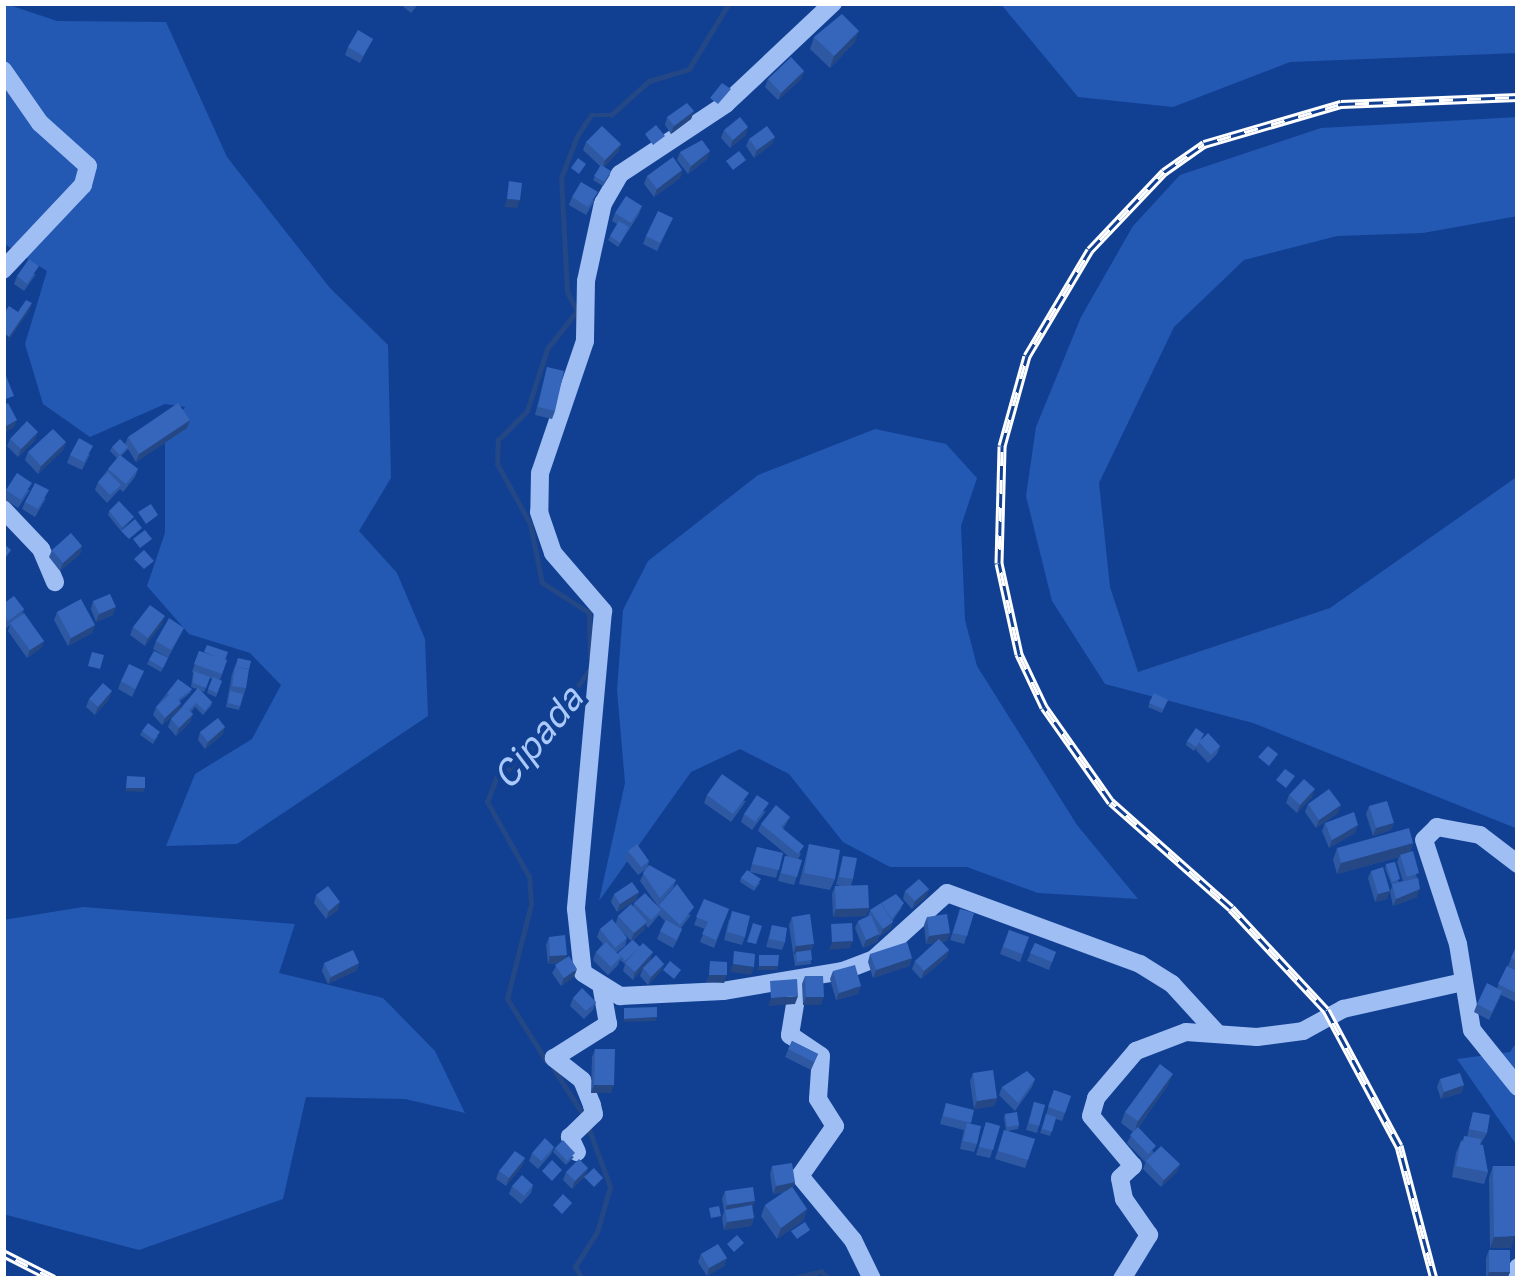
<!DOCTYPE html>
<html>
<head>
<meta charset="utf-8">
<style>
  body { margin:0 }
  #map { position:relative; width:1521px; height:1282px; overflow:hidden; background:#114093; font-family:"Golos Text",sans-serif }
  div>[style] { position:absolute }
  .green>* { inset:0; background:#2358b3 }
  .stream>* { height:4.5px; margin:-2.25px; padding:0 2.25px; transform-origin:2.25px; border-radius:2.25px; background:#244785 }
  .minor>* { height:18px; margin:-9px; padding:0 9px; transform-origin:9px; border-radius:9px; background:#9fbef3 }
  .rail>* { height:9px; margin-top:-4.5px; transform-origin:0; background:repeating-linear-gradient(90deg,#114093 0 14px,#fff 0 28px); box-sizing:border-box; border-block:3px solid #fff }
  .wall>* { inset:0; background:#2e58a1 }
  .shaded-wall>* { inset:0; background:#254783 }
  .building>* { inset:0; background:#3566bb }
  span { translate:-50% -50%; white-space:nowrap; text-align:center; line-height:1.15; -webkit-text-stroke:9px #114093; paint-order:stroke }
  .water-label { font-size:36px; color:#abc9fa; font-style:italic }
  .frame { position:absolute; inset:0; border:6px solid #fff; pointer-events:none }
</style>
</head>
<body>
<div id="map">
  <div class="green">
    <i style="clip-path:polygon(3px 3px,57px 21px,166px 22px,227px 157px,330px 288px,388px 345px,391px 478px,359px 531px,397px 573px,425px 639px,428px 716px,237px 844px,166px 846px,195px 774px,252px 739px,281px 685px,250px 653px,189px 634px,147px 586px,165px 533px,165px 435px,185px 407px,165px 404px,90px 437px,43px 404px,25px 344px,47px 271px,3px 243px)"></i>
    <i style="clip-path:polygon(1000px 3px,1518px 3px,1518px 53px,1290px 62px,1173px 107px,1078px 97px)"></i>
    <i style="clip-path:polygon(1518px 117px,1518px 216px,1423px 233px,1337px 236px,1244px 260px,1174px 327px,1099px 483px,1110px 587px,1138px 672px,1330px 608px,1518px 476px,1518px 829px,1253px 723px,1105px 684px,1052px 601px,1026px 496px,1036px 427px,1081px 317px,1133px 226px,1180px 175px,1321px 128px)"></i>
    <i style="clip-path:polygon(875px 429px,946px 444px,977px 478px,961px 526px,965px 620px,977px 666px,1077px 825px,1138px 899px,1038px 893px,967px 867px,890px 867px,843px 842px,789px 774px,740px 749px,691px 772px,599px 901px,625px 783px,617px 690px,623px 610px,648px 561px,758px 475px)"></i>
    <i style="clip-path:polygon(83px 907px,295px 924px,279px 973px,383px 998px,435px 1051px,465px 1113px,405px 1099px,306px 1097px,283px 1199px,139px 1250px,3px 1214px,3px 920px)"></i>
    <i style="clip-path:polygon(1518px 1040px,1518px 1147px,1457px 1059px,1510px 1052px)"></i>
  </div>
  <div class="stream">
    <i style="left:590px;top:657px;width:44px;rotate:-91.3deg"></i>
    <i style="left:589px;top:613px;width:56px;rotate:-147.4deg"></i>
    <i style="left:542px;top:583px;width:60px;rotate:-101.5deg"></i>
    <i style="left:530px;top:524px;width:68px;rotate:-118.8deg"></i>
    <i style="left:497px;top:464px;width:24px;rotate:-88deg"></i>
    <i style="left:498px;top:440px;width:41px;rotate:-45deg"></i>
    <i style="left:527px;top:411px;width:65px;rotate:-72.1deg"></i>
    <i style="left:547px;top:349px;width:48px;rotate:-51.7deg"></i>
    <i style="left:577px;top:311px;width:21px;rotate:-118deg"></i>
    <i style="left:567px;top:292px;width:114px;rotate:-93deg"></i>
    <i style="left:561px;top:178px;width:45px;rotate:-69.1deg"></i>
    <i style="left:577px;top:136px;width:25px;rotate:-56deg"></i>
    <i style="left:591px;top:115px;width:20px"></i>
    <i style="left:611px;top:115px;width:51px;rotate:-41.8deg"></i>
    <i style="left:649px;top:81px;width:42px;rotate:-16.7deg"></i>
    <i style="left:689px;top:69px;width:77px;rotate:-58.8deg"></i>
    <i style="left:546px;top:1061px;width:73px;rotate:-122.2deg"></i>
    <i style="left:507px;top:999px;width:98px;rotate:-75.8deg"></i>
    <i style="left:531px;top:904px;width:27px;rotate:-94deg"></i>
    <i style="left:529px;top:877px;width:86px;rotate:-119.2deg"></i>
    <i style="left:487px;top:802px;width:26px;rotate:-69deg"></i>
    <i style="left:496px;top:778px;width:35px;rotate:-35deg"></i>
    <i style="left:525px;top:758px;width:110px;rotate:-53.9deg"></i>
    <i style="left:554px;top:1069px;width:54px;rotate:57.2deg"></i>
    <i style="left:582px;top:1279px;width:14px;rotate:-120deg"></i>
    <i style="left:575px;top:1267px;width:41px;rotate:-57.8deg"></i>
    <i style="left:597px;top:1232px;width:47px;rotate:-73.9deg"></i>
    <i style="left:610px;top:1187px;width:61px;rotate:-110.2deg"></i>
    <i style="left:790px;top:1279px;width:32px;rotate:-14deg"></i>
    <i style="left:821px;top:1271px;width:12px;rotate:42deg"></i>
  </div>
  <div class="minor">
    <i style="left:833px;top:3px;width:147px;rotate:136.7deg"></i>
    <i style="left:726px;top:104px;width:127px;rotate:146.6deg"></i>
    <i style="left:620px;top:174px;width:34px;rotate:120deg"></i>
    <i style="left:603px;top:203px;width:80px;rotate:102.3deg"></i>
    <i style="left:586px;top:281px;width:60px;rotate:91deg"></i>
    <i style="left:585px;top:341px;width:139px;rotate:108.8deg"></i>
    <i style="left:540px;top:473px;width:39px;rotate:91deg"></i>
    <i style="left:539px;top:512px;width:43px;rotate:71.1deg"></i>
    <i style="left:553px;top:553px;width:77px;rotate:49.2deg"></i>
    <i style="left:603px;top:611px;width:299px;rotate:95.2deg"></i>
    <i style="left:576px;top:909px;width:64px;rotate:83.8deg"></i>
    <i style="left:583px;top:973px;width:44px;rotate:31.9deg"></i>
    <i style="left:620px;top:996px;width:103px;rotate:-2.8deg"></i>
    <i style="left:723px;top:991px;width:122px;rotate:-9.5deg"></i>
    <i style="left:843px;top:971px;width:33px;rotate:-21deg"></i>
    <i style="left:874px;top:959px;width:98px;rotate:-42.1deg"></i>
    <i style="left:947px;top:893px;width:206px;rotate:20.2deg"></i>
    <i style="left:1140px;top:964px;width:38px;rotate:32deg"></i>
    <i style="left:1172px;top:984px;width:65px;rotate:47.5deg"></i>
    <i style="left:3px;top:70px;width:65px;rotate:55.1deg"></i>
    <i style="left:40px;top:123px;width:64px;rotate:41.9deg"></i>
    <i style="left:88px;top:166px;width:20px;rotate:105deg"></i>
    <i style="left:83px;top:185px;width:117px;rotate:133.3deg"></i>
    <i style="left:3px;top:509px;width:55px;rotate:46.5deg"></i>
    <i style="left:41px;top:549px;width:36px;rotate:67deg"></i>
    <i style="left:1518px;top:864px;width:48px;rotate:-142.7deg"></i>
    <i style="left:1480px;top:835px;width:44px;rotate:-169.5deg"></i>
    <i style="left:1437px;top:827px;width:18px;rotate:135deg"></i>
    <i style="left:1424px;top:840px;width:109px;rotate:71.9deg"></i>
    <i style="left:1458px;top:944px;width:87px;rotate:80.8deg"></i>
    <i style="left:1472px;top:1030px;width:73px;rotate:51.1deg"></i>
    <i style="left:799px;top:980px;width:56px;rotate:99.3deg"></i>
    <i style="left:790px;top:1035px;width:37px;rotate:34deg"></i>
    <i style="left:821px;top:1056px;width:43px;rotate:94deg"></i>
    <i style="left:818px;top:1099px;width:32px;rotate:58deg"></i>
    <i style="left:835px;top:1126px;width:61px;rotate:125deg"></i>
    <i style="left:800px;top:1176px;width:83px;rotate:50.4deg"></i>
    <i style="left:853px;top:1240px;width:43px;rotate:64deg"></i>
    <i style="left:577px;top:1152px;width:17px;rotate:-115deg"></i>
    <i style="left:570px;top:1137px;width:33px;rotate:-44deg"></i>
    <i style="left:594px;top:1114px;width:9px;rotate:-103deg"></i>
    <i style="left:592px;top:1105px;width:27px;rotate:-112deg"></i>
    <i style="left:582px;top:1080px;width:36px;rotate:-142deg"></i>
    <i style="left:554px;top:1058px;width:64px;rotate:-32.2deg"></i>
    <i style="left:608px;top:1024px;width:35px;rotate:-100deg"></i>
    <i style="left:1122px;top:1279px;width:52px;rotate:-58.5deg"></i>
    <i style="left:1149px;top:1235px;width:44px;rotate:-124.8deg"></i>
    <i style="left:1124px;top:1199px;width:21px;rotate:-101deg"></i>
    <i style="left:1120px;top:1178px;width:18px;rotate:-43deg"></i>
    <i style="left:1133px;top:1166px;width:65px;rotate:-130deg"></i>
    <i style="left:1091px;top:1116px;width:19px;rotate:-74deg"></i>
    <i style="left:1096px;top:1098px;width:62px;rotate:-49.6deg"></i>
    <i style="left:1136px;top:1051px;width:53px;rotate:-20.8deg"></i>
    <i style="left:1186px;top:1032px;width:71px;rotate:4deg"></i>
    <i style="left:1257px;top:1037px;width:46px;rotate:-7.4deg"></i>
    <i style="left:1303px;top:1031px;width:46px;rotate:-28.8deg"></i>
    <i style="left:1343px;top:1009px;width:123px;rotate:-12.7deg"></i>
    <i style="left:1513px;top:1279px;width:13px;rotate:-67deg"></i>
  </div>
  <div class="rail">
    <i style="left:3px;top:1253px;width:57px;rotate:27deg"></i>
    <i style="left:1434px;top:1279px;width:138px;rotate:-104.7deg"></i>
    <i style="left:1399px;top:1146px;width:154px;rotate:-118.2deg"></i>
    <i style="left:1326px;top:1010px;width:139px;rotate:-133deg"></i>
    <i style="left:1231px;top:908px;width:160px;rotate:-138.5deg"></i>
    <i style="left:1111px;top:802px;width:116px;rotate:-125.2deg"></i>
    <i style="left:1044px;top:707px;width:59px;rotate:-115.3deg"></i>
    <i style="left:1019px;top:654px;width:93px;rotate:-102.4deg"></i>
    <i style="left:999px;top:563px;width:117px;rotate:-88.5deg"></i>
    <i style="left:1002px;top:446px;width:93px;rotate:-74.5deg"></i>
    <i style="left:1027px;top:356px;width:123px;rotate:-59.3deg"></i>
    <i style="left:1090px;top:250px;width:108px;rotate:-46.5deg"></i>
    <i style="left:1164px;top:172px;width:49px;rotate:-35deg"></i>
    <i style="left:1204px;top:144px;width:143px;rotate:-16.3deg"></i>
    <i style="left:1341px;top:104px;width:177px;rotate:-2.3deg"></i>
  </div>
  <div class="wall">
    <i style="clip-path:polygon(399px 3px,419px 3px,411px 13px)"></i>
    <i style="clip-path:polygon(814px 37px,855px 42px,830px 68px,810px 49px)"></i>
    <i style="clip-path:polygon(373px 39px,360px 63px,345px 55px,348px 47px)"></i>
    <i style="clip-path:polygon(804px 71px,801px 79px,778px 100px,765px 87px,768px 79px)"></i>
    <i style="clip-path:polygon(694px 111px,691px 119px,671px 134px,665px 125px,667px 117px)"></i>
    <i style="clip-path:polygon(724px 130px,746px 135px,730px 148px,721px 138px)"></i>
    <i style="clip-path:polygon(775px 137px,772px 144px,754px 158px,746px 146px,749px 139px)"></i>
    <i style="clip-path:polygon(586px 142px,621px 144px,618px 152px,604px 167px,610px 175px,603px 186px,593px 180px,600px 166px,583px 150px)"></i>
    <i style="clip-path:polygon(710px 151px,707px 159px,688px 174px,677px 160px,680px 152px)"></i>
    <i style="clip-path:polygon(682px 170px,680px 178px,654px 197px,644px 184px,647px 176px)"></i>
    <i style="clip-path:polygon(572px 197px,595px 200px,586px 215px,569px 205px)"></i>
    <i style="clip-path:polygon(642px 206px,639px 214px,618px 247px,608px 240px,617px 224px,612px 221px,615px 213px)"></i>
    <i style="clip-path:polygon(673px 218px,657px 251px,643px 244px,646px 236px)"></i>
    <i style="clip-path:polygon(36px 274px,24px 291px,14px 284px,17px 276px)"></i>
    <i style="clip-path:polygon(547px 367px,555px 411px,552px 419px,535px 415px)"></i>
    <i style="clip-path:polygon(190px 420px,187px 428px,136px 462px,128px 449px,121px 456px,138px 469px,135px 477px,123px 492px,120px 489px,107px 503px,95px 490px,98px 482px,117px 458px,110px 451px,112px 447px,125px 444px,128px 437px)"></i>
    <i style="clip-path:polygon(10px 439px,35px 440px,18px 457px,7px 446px)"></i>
    <i style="clip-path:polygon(66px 442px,63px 450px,38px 474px,25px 460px,28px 452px)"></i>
    <i style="clip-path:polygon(90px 454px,82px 470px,67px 463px,70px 455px)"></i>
    <i style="clip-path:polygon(6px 490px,30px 490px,18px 508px,3px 498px)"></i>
    <i style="clip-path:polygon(46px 498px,35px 517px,22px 509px,25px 502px)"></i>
    <i style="clip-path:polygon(109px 511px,134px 517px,121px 531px,108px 515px)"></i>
    <i style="clip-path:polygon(82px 546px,80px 554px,60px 571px,49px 557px,52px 550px)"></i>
    <i style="clip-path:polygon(93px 601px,113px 615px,96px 622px,91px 609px)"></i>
    <i style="clip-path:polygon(3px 604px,24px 609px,22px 615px,44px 641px,41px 648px,27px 658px,8px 631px,10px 625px,5px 629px,3px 626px)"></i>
    <i style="clip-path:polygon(57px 612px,95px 625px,92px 633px,68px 646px,54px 620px)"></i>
    <i style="clip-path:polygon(162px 624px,145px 646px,130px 635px,133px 627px)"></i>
    <i style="clip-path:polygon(184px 628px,168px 658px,153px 649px,156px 641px)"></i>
    <i style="clip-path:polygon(154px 651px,168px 658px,161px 672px,147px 664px)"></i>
    <i style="clip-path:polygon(199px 651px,227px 660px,220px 680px,222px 681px,216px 697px,207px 693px,212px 679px,210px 678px,204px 692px,201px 691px,212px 702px,211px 706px,203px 715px,195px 707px,191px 712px,193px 714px,190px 722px,176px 736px,168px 727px,171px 719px,197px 689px,191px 687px,193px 673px,192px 672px)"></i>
    <i style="clip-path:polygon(238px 658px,246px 688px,239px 710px,226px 707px,232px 674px)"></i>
    <i style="clip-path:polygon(144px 671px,132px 697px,118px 689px,121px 681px)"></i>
    <i style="clip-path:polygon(192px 689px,190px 693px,179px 702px,181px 703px,178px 711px,162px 725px,153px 715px,156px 707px,167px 693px)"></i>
    <i style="clip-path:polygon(1154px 693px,1168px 700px,1162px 713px,1148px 707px)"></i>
    <i style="clip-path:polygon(89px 699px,109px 699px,95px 715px,86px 707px)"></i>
    <i style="clip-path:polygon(225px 727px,222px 735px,205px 749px,198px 740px,200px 732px)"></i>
    <i style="clip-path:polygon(142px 731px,158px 736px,153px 744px,140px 735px)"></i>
    <i style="clip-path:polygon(1202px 739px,1220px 746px,1217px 754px,1208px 763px,1196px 750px,1197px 747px,1194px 751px,1186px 745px,1187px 741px)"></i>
    <i style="clip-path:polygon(707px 795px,746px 801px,731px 822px,704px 803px)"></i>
    <i style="clip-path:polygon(1289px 795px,1312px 797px,1297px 813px,1286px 803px)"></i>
    <i style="clip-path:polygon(1308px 804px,1338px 813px,1316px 828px,1305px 812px)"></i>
    <i style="clip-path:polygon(1369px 806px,1391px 830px,1373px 836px,1366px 814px)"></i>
    <i style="clip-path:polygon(766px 811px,752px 830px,741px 822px,744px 814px)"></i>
    <i style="clip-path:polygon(790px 817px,783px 829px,801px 854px,798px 859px,802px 860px,794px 885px,778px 881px,785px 856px,788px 856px,758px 831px,761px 824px)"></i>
    <i style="clip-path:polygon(1325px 823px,1355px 833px,1329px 848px,1322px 831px)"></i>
    <i style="clip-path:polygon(1413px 843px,1410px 852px,1417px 878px,1417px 897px,1393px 906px,1390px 892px,1392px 886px,1385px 868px,1386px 864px,1399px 882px,1403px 881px,1397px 862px,1399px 857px,1337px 874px,1333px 860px,1337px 848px)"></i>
    <i style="clip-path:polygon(809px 844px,835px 879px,830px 890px,799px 884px)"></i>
    <i style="clip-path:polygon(757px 847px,783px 853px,776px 878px,750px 872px,760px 883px,754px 891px,740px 882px,741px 878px,750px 871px)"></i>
    <i style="clip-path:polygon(evenodd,628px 851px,649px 861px,647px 868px,676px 880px,673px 888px,658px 906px,659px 905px,691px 915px,681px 928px,682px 929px,679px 937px,673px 948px,657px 939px,665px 921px,659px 915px,648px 928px,646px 925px,644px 930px,633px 940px,640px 947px,653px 952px,650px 960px,643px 967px,664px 964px,661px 971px,648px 985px,640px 976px,643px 968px,633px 980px,623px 971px,625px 964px,620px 960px,618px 965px,608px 975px,593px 960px,596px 952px,603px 944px,597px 937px,600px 929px,616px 923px,618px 916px,633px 906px,634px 903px,657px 905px,640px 881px,645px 870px,638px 875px,625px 859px,628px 851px,622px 931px,631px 941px,618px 954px,616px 953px,625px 946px,627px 938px,622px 931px)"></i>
    <i style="clip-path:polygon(843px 856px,853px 879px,851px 885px,869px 908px,866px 916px,833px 917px,832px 894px,835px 886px,842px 886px,836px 885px)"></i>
    <i style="clip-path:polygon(1371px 871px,1387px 899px,1375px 902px,1368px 878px)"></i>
    <i style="clip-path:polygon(929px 889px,926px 897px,912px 909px,903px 899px,905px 891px)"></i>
    <i style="clip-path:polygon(639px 892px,636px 900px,617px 912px,611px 902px,614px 894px)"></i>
    <i style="clip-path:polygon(316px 895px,338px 910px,326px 919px,314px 903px)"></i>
    <i style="clip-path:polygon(704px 899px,729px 909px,714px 948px,700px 942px,705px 929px,694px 925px)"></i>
    <i style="clip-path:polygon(902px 907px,893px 920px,890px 929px,879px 936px,877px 942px,863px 948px,855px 928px,858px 921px,868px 916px,870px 910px)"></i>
    <i style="clip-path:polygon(960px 909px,974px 913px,964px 944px,950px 940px)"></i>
    <i style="clip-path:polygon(792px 917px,811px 952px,811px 964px,795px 966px,789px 925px)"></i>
    <i style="clip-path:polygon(927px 917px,950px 933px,947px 941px,942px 942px,949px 950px,946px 958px,921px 979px,912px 969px,915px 961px,935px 943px,926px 944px,924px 925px)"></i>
    <i style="clip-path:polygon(729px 919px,745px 937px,742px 945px,724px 940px)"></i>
    <i style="clip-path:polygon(772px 925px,785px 942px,782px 950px,766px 947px)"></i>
    <i style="clip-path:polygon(1009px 930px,1029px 937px,1020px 962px,1000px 954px)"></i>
    <i style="clip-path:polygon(549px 937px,567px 955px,565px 958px,574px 977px,561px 986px,552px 973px,558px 963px,548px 964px,546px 945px)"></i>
    <i style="clip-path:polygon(1518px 942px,1518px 971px,1508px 966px)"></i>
    <i style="clip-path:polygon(1035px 943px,1056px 952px,1049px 970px,1027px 961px)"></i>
    <i style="clip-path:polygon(870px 954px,912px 958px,909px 966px,873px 978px,868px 962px)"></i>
    <i style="clip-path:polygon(324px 963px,359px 963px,356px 971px,328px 984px,322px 971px)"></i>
    <i style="clip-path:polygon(1507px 966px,1518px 971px,1518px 1003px,1501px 995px,1489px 1020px,1474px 1012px,1477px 1004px,1497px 988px)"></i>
    <i style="clip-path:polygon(833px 971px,858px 994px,836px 1000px,830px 979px)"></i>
    <i style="clip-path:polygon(805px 976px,821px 1005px,803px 1005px,802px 984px)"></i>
    <i style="clip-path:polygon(573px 998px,596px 1002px,593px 1010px,584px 1019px,570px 1006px)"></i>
    <i style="clip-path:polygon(792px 1041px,818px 1054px,811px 1070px,785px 1057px)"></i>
    <i style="clip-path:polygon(595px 1049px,611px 1093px,591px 1093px,592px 1057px)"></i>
    <i style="clip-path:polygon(973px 1073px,997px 1098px,994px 1106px,974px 1109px,970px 1081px)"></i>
    <i style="clip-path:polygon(1035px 1079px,1032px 1087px,1015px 1111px,999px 1095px,1002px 1087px)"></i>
    <i style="clip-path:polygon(1440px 1079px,1464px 1085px,1461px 1093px,1441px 1099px,1437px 1087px)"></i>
    <i style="clip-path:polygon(1168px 1085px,1138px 1128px,1154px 1153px,1180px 1164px,1177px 1172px,1161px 1187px,1143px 1169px,1146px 1161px,1151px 1156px,1145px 1162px,1127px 1143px,1133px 1132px,1121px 1123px,1125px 1112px)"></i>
    <i style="clip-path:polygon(1054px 1090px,1071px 1096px,1062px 1121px,1056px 1119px,1050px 1136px,1040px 1133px)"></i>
    <i style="clip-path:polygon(1034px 1102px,1045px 1105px,1037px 1133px,1026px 1130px)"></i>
    <i style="clip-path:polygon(946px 1103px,971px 1124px,977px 1144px,974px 1152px,960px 1149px,964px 1130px,940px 1124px)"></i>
    <i style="clip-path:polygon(1473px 1112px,1487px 1133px,1480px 1145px,1488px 1172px,1484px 1184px,1452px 1177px,1456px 1153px,1461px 1141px,1467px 1137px)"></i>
    <i style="clip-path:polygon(1005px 1114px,1019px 1125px,1018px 1129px,1008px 1131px,1035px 1139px,1025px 1168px,995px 1159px,1004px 1130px,1006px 1131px,1004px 1118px)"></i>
    <i style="clip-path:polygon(986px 1122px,1000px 1126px,990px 1158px,976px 1155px)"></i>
    <i style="clip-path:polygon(554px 1147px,551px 1154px,538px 1169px,529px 1161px,532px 1153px)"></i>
    <i style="clip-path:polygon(555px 1148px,574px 1157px,566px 1165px,553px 1152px)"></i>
    <i style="clip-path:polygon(525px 1158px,522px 1166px,506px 1186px,496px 1179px,499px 1171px)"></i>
    <i style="clip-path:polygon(772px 1166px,795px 1182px,793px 1188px,807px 1209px,803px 1221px,777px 1239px,761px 1216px,765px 1205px,784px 1192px,773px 1194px,770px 1174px)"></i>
    <i style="clip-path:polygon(1493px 1166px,1511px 1248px,1490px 1248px,1489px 1178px)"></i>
    <i style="clip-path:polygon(588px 1168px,585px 1176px,572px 1189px,563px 1180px,566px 1172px)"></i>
    <i style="clip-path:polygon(533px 1185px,531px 1193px,521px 1204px,509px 1194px,512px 1186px)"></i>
    <i style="clip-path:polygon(725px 1191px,752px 1208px,754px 1218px,751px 1226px,724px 1230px,722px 1218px,724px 1211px,722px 1199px)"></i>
    <i style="clip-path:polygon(1489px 1250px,1510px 1272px,1507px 1279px,1486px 1279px,1486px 1258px)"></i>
    <i style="clip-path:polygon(701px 1254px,727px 1258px,724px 1266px,707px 1276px,698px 1262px)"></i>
  </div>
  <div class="shaded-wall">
    <i style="clip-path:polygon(859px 31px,855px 42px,830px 68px,834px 56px)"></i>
    <i style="clip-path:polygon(804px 71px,801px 79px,778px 100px,781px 93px)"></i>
    <i style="clip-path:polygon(694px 111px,691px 119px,671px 134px,674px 126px)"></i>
    <i style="clip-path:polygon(748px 127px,746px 135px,730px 148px,733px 140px)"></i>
    <i style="clip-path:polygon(775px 137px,772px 144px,754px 158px,757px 150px)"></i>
    <i style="clip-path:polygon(621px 144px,618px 152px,603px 168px,605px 160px)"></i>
    <i style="clip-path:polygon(710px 151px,707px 159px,688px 174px,691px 166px)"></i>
    <i style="clip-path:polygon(682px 170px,680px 178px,654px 197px,657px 189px)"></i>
    <i style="clip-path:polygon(507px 199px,520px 200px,517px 208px,504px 207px)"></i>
    <i style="clip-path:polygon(32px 303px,29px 311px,6px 344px,9px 337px)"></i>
    <i style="clip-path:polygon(17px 420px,14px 427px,3px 434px,3px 428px)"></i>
    <i style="clip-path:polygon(190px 420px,187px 428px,136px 462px,139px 454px)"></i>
    <i style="clip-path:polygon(38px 432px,35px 440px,18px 457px,21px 449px)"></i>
    <i style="clip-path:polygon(66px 442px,63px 450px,38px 474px,41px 466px)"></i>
    <i style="clip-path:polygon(82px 546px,80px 554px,60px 571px,63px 563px)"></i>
    <i style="clip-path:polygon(116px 607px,113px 615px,96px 622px,99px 614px)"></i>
    <i style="clip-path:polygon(165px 616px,162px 624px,145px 646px,148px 638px)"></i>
    <i style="clip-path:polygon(95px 625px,92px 633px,68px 646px,71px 638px)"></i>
    <i style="clip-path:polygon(44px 641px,41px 648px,27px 658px,30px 650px)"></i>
    <i style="clip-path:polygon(112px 691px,109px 699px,95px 715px,98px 707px)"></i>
    <i style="clip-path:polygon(181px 703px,178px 711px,162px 725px,165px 718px)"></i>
    <i style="clip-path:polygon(193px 714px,190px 722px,176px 736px,179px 728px)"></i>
    <i style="clip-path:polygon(225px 727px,222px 735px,205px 749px,208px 742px)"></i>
    <i style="clip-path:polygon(126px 788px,145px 788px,143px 792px,125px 791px)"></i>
    <i style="clip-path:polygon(1315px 789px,1312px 797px,1297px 813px,1300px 805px)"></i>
    <i style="clip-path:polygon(1341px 805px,1338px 813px,1316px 828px,1319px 820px)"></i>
    <i style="clip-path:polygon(1394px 823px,1391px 830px,1373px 836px,1376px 828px)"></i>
    <i style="clip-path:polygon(1358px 825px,1355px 833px,1329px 848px,1332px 840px)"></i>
    <i style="clip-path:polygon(1413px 843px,1409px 854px,1337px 874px,1341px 863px)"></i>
    <i style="clip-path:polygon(929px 889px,926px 897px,912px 909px,915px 901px)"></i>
    <i style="clip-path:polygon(1420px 889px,1417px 897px,1393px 906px,1396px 899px)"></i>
    <i style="clip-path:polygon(1390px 891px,1387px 899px,1375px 902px,1378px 894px)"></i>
    <i style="clip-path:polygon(639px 892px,636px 900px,617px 912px,620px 904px)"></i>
    <i style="clip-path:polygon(340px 902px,338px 910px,326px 919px,329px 911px)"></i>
    <i style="clip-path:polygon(869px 908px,866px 916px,833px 917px,836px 909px)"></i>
    <i style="clip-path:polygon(647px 922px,644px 930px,631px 941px,634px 933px)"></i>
    <i style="clip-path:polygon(893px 922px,890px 929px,880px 937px,883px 929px)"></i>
    <i style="clip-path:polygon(950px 933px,947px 941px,926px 944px,929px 936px)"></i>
    <i style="clip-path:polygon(879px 934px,877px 942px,863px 948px,866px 940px)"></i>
    <i style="clip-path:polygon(853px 941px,850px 948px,829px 950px,832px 942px)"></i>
    <i style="clip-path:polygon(814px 944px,811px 952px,793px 954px,796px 946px)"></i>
    <i style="clip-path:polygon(949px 950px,946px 958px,921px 979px,924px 971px)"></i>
    <i style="clip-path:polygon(653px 952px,650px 960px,633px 980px,635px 972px)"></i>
    <i style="clip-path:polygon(567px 955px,564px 962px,548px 964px,550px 956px)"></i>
    <i style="clip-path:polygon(912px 958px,909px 966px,873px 978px,876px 970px)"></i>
    <i style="clip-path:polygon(359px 963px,356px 971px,328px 984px,331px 977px)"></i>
    <i style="clip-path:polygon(664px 964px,661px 971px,648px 985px,651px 977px)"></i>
    <i style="clip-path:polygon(733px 964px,754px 967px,751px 975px,730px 972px)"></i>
    <i style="clip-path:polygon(759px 966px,778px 966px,777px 970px,757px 970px)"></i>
    <i style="clip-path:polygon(577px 969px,574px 977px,561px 986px,564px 978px)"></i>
    <i style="clip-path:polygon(709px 975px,727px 975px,724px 983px,706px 982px)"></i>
    <i style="clip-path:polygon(861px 986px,858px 994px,836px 1000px,839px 993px)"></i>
    <i style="clip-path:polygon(798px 996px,795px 1004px,768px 1006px,771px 998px)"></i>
    <i style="clip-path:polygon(806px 997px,824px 997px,821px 1005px,803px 1005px)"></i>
    <i style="clip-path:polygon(657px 1017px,656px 1021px,623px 1022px,624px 1019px)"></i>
    <i style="clip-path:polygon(1173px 1074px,1168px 1085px,1134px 1133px,1138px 1121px)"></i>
    <i style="clip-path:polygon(594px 1085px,614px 1085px,611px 1093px,591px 1093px)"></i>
    <i style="clip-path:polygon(1464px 1085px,1461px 1093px,1441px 1099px,1444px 1092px)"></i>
    <i style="clip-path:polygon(997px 1098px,994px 1106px,974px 1109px,977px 1101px)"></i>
    <i style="clip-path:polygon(525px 1158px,522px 1166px,506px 1186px,509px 1178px)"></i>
    <i style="clip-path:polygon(1180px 1164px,1177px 1172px,1161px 1187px,1164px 1180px)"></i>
    <i style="clip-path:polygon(588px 1168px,585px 1176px,572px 1189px,575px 1181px)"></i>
    <i style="clip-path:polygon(795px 1182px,792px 1190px,773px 1194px,776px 1186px)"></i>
    <i style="clip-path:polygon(755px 1201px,752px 1209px,725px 1213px,727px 1205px)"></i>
    <i style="clip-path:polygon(807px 1209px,803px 1221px,777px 1239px,781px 1228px)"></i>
    <i style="clip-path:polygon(754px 1218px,751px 1226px,724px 1230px,727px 1222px)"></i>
    <i style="clip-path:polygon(1515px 1236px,1511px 1248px,1490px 1248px,1494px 1237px)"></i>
    <i style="clip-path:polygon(727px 1258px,724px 1266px,707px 1276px,709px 1268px)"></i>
    <i style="clip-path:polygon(1489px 1272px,1510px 1272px,1507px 1279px,1486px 1279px)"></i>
  </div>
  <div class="building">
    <i style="clip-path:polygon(842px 14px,859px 31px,834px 56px,814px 37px)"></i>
    <i style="clip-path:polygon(358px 30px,373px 39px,363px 56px,348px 47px)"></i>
    <i style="clip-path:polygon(791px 57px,804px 71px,781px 93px,768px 79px)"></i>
    <i style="clip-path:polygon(722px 83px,731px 89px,718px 104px,710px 98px)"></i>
    <i style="clip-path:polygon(687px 103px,694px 111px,674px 126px,667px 117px)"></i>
    <i style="clip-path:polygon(740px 117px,748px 127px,733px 140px,724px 130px)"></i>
    <i style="clip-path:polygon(656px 125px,665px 136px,653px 145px,645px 134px)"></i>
    <i style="clip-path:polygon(602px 126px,621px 144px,605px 160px,586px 142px)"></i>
    <i style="clip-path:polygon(767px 126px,775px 137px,757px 150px,749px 139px)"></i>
    <i style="clip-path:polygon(702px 140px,710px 151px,691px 166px,680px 152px)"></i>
    <i style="clip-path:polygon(739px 151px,746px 160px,733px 170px,726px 161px)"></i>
    <i style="clip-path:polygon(673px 157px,682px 170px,657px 189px,647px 176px)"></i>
    <i style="clip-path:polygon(578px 158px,586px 164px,579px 174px,571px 168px)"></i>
    <i style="clip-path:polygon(601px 165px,611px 171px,604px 182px,594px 176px)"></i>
    <i style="clip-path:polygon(509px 181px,522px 183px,520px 200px,507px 199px)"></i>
    <i style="clip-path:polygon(581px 182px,598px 192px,588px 207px,572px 197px)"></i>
    <i style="clip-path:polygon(626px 196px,642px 206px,631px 223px,615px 213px)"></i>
    <i style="clip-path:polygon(658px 211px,673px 218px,660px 243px,646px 236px)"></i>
    <i style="clip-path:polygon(619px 221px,629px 227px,620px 243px,610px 236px)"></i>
    <i style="clip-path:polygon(29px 259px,39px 266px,27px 284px,17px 276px)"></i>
    <i style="clip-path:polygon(26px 300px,32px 303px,9px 337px,3px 332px,3px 315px,9px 306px,18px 312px)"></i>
    <i style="clip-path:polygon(547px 367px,564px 371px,555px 411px,538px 407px)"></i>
    <i style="clip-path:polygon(6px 376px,14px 396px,3px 400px,3px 378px)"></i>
    <i style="clip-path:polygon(8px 403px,17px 420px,3px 428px,3px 406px)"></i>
    <i style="clip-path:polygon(178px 403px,190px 420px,139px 454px,128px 437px)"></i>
    <i style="clip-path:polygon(27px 421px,38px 432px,21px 449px,10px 439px)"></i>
    <i style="clip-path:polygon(53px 429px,66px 442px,41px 466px,28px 452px)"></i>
    <i style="clip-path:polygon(79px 438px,93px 446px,84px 462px,70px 455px)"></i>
    <i style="clip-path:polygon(120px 439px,128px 447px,120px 455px,112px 447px)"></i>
    <i style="clip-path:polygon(120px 455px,138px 469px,126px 484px,108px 469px)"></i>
    <i style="clip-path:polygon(108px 472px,121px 485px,110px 495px,98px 482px)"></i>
    <i style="clip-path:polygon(17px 473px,32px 483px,21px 500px,6px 490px)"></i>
    <i style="clip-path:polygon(35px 483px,49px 490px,38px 509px,25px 502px)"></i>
    <i style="clip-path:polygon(119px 501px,134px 517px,122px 527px,109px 511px)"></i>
    <i style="clip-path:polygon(151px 504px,158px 515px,146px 524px,138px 512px)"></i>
    <i style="clip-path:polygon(135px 519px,142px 528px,129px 539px,121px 531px)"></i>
    <i style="clip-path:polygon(145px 530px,152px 539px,140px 548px,133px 539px)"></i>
    <i style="clip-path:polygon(71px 533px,82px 546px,63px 563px,52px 550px)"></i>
    <i style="clip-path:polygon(3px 543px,11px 550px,3px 561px)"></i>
    <i style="clip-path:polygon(144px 550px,154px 561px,144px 569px,134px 559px)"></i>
    <i style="clip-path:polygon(110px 594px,116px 607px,99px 614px,93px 601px)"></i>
    <i style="clip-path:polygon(14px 596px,24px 609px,8px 621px,3px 614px,3px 604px)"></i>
    <i style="clip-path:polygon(81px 599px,95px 625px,71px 638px,57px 612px)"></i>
    <i style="clip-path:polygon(150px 605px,165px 616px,148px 638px,133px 627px)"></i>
    <i style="clip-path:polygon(24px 613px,44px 641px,30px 650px,10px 623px)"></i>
    <i style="clip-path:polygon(169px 618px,184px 628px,171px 650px,156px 641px)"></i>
    <i style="clip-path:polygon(207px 645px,228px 652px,225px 660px,204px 652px)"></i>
    <i style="clip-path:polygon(154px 651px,168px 658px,163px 668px,149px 660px)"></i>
    <i style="clip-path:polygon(199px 651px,227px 660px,222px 674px,194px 664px)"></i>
    <i style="clip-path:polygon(92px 652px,104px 655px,100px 669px,88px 666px)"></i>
    <i style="clip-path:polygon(238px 658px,251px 661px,249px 669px,236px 667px)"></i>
    <i style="clip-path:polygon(129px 664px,144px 671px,135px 689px,121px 681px)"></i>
    <i style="clip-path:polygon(235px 667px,249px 669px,246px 688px,232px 686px)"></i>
    <i style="clip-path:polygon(194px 671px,210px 677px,206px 688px,193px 683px)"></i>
    <i style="clip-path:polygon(213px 677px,222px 681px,217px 693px,208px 689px)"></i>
    <i style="clip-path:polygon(178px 679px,192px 689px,178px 700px,171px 693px,169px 695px,167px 693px)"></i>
    <i style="clip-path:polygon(103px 683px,112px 691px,98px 707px,89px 699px)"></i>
    <i style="clip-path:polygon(198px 688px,212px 702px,205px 711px,196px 703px,189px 710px,183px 706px)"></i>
    <i style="clip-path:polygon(230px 691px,243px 694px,240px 706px,228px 703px)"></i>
    <i style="clip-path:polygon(171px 693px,181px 703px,165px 718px,156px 707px)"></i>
    <i style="clip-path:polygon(1154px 693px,1168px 700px,1163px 709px,1149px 703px)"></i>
    <i style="clip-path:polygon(184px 706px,193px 714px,179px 728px,171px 719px)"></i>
    <i style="clip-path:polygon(218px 718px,225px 727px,208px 742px,200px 732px)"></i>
    <i style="clip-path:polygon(148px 723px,160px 732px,154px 740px,142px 731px)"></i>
    <i style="clip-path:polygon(1196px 728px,1204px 734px,1196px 747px,1187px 741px)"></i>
    <i style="clip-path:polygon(1208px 733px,1220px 746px,1211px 755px,1199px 742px)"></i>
    <i style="clip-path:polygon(1268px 746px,1278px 754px,1269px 766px,1258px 757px)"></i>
    <i style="clip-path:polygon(1285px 769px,1295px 776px,1286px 788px,1276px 780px)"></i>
    <i style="clip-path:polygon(722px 774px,749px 793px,733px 814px,707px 795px)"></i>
    <i style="clip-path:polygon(127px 776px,145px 777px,145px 788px,126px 788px)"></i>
    <i style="clip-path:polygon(1304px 779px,1315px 789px,1300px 805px,1289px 795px)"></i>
    <i style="clip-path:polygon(1329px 789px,1341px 805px,1319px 820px,1308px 804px)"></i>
    <i style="clip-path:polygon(757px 795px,769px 803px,755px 822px,744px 814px)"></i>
    <i style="clip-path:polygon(1387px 801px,1394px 823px,1376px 828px,1369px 806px)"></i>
    <i style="clip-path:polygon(776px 805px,790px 817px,781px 827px,804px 846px,798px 854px,761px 824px)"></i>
    <i style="clip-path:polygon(1354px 812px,1358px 825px,1332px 840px,1325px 823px)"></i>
    <i style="clip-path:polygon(1409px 828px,1413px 843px,1341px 863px,1337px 848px)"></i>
    <i style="clip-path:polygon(637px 844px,649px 861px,641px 867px,628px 851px)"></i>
    <i style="clip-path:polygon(809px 844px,840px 850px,835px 879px,804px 873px)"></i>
    <i style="clip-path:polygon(757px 847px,783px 853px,779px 870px,752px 864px)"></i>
    <i style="clip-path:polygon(1413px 851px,1419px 873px,1407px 877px,1400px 855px)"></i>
    <i style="clip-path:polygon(785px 856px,802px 860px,797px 877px,781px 873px)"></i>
    <i style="clip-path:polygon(843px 856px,857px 858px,853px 879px,839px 877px)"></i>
    <i style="clip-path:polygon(1395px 862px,1400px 879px,1392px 882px,1386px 864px)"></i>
    <i style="clip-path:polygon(649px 865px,676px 880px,660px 898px,643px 873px)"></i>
    <i style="clip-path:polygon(1383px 867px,1390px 891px,1378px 894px,1371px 871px)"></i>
    <i style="clip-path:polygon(747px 870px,761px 879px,755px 887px,741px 878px)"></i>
    <i style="clip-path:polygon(1418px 878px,1420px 889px,1396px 899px,1392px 884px)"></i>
    <i style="clip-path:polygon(919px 879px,929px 889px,915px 901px,905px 891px)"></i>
    <i style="clip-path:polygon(632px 882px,639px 892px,620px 904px,614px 894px)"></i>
    <i style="clip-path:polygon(677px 884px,694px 907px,680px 925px,659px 905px)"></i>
    <i style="clip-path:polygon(868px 885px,869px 908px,836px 909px,835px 886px)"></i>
    <i style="clip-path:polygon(328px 886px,340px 902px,329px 911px,316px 895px)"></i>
    <i style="clip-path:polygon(645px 893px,661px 910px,651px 920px,634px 903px)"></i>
    <i style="clip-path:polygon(896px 894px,904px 903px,892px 919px,881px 903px)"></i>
    <i style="clip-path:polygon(704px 899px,729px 909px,716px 940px,702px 934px,708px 922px,696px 917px)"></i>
    <i style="clip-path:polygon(881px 903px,893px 922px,883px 929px,870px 910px)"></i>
    <i style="clip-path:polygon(631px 904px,647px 922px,634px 933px,618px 916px)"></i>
    <i style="clip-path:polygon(960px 909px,974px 913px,967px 936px,953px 933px)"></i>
    <i style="clip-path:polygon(732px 911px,750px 916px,745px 937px,727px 932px)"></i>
    <i style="clip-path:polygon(810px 914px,814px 944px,796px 946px,792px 917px)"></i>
    <i style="clip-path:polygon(947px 914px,950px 933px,929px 936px,927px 917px)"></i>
    <i style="clip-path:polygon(871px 915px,879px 934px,866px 940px,858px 921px)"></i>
    <i style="clip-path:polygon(612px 919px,627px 938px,615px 948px,600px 929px)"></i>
    <i style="clip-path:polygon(666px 920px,682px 929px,676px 940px,660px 931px)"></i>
    <i style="clip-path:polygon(753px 923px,762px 926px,756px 944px,747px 942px)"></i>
    <i style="clip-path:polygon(852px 923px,853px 941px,832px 942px,831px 924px)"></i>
    <i style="clip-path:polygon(772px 925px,787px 928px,785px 942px,769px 939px)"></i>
    <i style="clip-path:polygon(1009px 930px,1029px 937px,1022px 954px,1003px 947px)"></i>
    <i style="clip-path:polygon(565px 935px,567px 955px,550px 956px,549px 937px)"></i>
    <i style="clip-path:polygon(939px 939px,949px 950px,924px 971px,915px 961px)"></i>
    <i style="clip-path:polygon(633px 940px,640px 947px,625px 961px,618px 953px)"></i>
    <i style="clip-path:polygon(606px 942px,621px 957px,611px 967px,596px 952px)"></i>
    <i style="clip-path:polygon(907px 942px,912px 958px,876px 970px,870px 954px)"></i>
    <i style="clip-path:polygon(1518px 942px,1518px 962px,1511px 958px)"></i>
    <i style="clip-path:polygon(643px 943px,653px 952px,635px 972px,625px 963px)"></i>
    <i style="clip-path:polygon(1035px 943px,1056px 952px,1052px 962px,1030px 953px)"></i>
    <i style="clip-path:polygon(353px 950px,359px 963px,331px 977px,324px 963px)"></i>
    <i style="clip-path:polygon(811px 950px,812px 960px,797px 962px,796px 952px)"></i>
    <i style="clip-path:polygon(734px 951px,755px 954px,754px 967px,733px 964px)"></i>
    <i style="clip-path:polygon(656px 955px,664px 964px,651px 977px,643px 968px)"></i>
    <i style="clip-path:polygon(759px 955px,779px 955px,778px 966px,759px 966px)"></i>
    <i style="clip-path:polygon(569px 956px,577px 969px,564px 978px,555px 965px)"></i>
    <i style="clip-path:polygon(670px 961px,681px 970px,674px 979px,663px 970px)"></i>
    <i style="clip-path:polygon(710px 961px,727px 962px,727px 975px,709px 975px)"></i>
    <i style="clip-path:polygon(855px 965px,861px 986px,839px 993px,833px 971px)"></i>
    <i style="clip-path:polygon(1507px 966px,1518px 971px,1518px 994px,1498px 984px)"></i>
    <i style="clip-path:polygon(805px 976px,823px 976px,824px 997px,806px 997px)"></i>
    <i style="clip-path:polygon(797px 979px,798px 996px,771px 998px,770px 981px)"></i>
    <i style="clip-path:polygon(1487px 983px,1502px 991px,1492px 1012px,1477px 1004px)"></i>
    <i style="clip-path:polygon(582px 988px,596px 1002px,586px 1011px,573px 998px)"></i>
    <i style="clip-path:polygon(657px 1007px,657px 1017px,624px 1019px,624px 1008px)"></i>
    <i style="clip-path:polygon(792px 1041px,818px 1054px,814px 1062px,788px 1049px)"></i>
    <i style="clip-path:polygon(595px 1049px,615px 1049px,614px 1085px,594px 1085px)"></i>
    <i style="clip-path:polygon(1160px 1064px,1173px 1074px,1138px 1121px,1125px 1112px)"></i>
    <i style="clip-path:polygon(993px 1070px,997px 1098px,977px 1101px,973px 1073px)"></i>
    <i style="clip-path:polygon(1027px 1071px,1035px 1079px,1018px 1103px,1002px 1087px)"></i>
    <i style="clip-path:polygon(1460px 1073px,1464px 1085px,1444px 1092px,1440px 1079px)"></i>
    <i style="clip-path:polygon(1054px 1090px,1071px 1096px,1065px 1113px,1048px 1107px)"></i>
    <i style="clip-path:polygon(1034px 1102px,1045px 1105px,1039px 1126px,1029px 1123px)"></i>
    <i style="clip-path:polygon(946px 1103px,974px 1110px,971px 1123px,943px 1116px)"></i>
    <i style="clip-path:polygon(1017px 1112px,1019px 1125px,1007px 1127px,1005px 1114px)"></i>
    <i style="clip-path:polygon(1473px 1112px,1490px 1115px,1487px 1133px,1469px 1129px)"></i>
    <i style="clip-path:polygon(1046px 1114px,1056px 1117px,1052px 1132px,1042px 1129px)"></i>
    <i style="clip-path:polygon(986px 1122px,1000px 1126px,993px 1150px,979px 1147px)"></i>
    <i style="clip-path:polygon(967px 1123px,981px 1126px,977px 1144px,963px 1141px)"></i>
    <i style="clip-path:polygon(1138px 1127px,1156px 1146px,1148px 1154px,1130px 1135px)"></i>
    <i style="clip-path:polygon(1004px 1130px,1035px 1139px,1028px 1160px,998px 1151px)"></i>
    <i style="clip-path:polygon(1464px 1136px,1481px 1139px,1480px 1145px,1463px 1141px)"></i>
    <i style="clip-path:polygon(545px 1138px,554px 1147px,541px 1161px,532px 1153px)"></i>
    <i style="clip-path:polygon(563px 1140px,575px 1153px,567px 1161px,555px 1148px)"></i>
    <i style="clip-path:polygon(1461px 1141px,1483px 1145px,1488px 1172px,1456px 1166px)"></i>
    <i style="clip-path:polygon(1161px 1146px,1180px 1164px,1164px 1180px,1146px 1161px)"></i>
    <i style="clip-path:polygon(515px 1151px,525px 1158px,509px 1178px,499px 1171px)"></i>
    <i style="clip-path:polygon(579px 1159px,588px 1168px,575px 1181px,566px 1172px)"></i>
    <i style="clip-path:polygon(552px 1160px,562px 1170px,552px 1181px,542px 1171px)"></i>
    <i style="clip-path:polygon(792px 1163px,795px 1182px,776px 1186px,772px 1166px)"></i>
    <i style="clip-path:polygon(1493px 1166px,1515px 1166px,1515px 1236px,1494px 1237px)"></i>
    <i style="clip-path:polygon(594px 1168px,603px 1178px,594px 1187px,584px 1177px)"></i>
    <i style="clip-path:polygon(522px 1175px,533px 1185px,524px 1196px,512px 1186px)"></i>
    <i style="clip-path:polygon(753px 1187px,755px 1201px,727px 1205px,725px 1191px)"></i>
    <i style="clip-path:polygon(792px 1187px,807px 1209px,781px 1228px,765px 1205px)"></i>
    <i style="clip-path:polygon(563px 1194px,572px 1203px,562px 1214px,553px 1205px)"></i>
    <i style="clip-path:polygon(752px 1205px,754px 1218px,727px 1222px,725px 1210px)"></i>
    <i style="clip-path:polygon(719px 1206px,721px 1216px,711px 1218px,709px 1208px)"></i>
    <i style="clip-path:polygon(805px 1222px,810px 1230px,797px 1239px,791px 1231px)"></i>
    <i style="clip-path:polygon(737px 1235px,744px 1243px,734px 1252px,727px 1244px)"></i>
    <i style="clip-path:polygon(718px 1244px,727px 1258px,709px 1268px,701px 1254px)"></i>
    <i style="clip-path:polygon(1489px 1250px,1510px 1250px,1510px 1272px,1489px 1272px)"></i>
  </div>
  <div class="water-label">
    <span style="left:537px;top:737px;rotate:-51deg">Cipada</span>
  </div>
  <div class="frame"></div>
</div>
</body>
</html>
